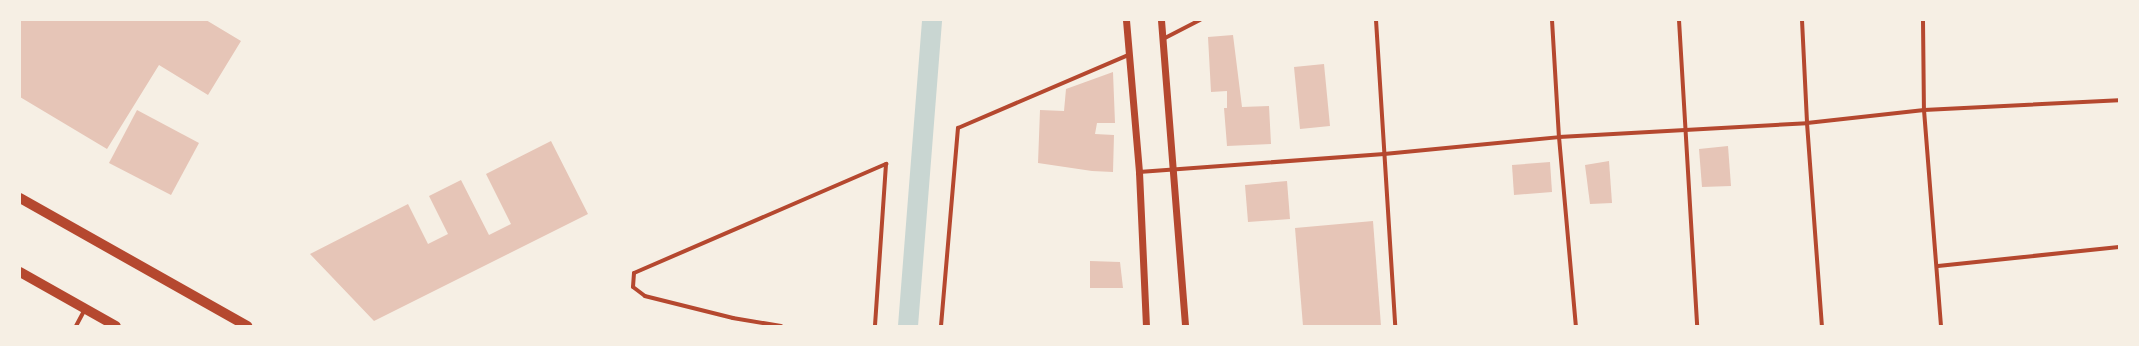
<!DOCTYPE html>
<html>
<head>
<meta charset="utf-8">
<style>
  body { margin:0 }
  #map { position:relative; width:2139px; height:346px; overflow:hidden; background:#f6efe4; font-family:Literata,serif }
  div>[style] { position:absolute }
  .canal>* { height:20px; margin:-10px; padding:0 10px; transform-origin:10px; border-radius:10px; background:#c9d6d2 }
  .building>* { inset:0; background:#e6c5b7 }
  .minor>* { height:4px; margin:-2px; padding:0 2px; transform-origin:2px; border-radius:2px; background:#b5482f }
  .tertiary>* { height:7px; margin:-3.5px; padding:0 3.5px; transform-origin:3.5px; border-radius:3.5px; background:#b5482f }
  .primary>* { height:10px; margin:-5px; padding:0 5px; transform-origin:5px; border-radius:5px; background:#b5482f }
  span { translate:-50% -50%; white-space:nowrap; text-align:center; line-height:1.15; -webkit-text-stroke:4px #f6efe4; paint-order:stroke }
  .frame { position:absolute; inset:0; border:21px solid #f6efe4; pointer-events:none }
</style>
</head>
<body>
<div id="map">
  <div class="canal">
    <i style="left:908px;top:326px;width:307px;rotate:-85.5deg"></i>
  </div>
  <div class="building">
    <i style="clip-path:polygon(20px 20px,206px 20px,241px 41px,208px 95px,159px 65px,107px 149px,20px 97px)"></i>
    <i style="clip-path:polygon(1233px 35px,1242px 107px,1269px 106px,1271px 144px,1227px 146px,1224px 108px,1227px 108px,1227px 91px,1211px 92px,1208px 37px)"></i>
    <i style="clip-path:polygon(1324px 64px,1330px 126px,1300px 129px,1294px 67px)"></i>
    <i style="clip-path:polygon(1113px 72px,1115px 123px,1097px 123px,1095px 134px,1114px 135px,1113px 172px,1092px 171px,1038px 163px,1040px 110px,1064px 111px,1066px 89px)"></i>
    <i style="clip-path:polygon(137px 110px,199px 143px,171px 195px,109px 163px)"></i>
    <i style="clip-path:polygon(551px 141px,588px 214px,374px 321px,310px 254px,408px 204px,428px 244px,448px 234px,429px 196px,461px 180px,489px 235px,511px 224px,486px 174px)"></i>
    <i style="clip-path:polygon(1728px 146px,1731px 186px,1702px 187px,1699px 149px)"></i>
    <i style="clip-path:polygon(1609px 161px,1612px 203px,1590px 204px,1585px 165px)"></i>
    <i style="clip-path:polygon(1550px 162px,1552px 192px,1514px 195px,1512px 165px)"></i>
    <i style="clip-path:polygon(1287px 181px,1290px 219px,1248px 222px,1245px 185px)"></i>
    <i style="clip-path:polygon(1373px 221px,1381px 326px,1303px 326px,1295px 228px)"></i>
    <i style="clip-path:polygon(1090px 261px,1120px 262px,1123px 288px,1090px 288px)"></i>
  </div>
  <div class="minor">
    <i style="left:1376px;top:20px;width:307px;rotate:86.4deg"></i>
    <i style="left:1552px;top:20px;width:117px;rotate:86.6deg"></i>
    <i style="left:1559px;top:137px;width:190px;rotate:84.9deg"></i>
    <i style="left:1679px;top:20px;width:307px;rotate:86.6deg"></i>
    <i style="left:1802px;top:20px;width:103px;rotate:87.2deg"></i>
    <i style="left:1807px;top:123px;width:204px;rotate:85.8deg"></i>
    <i style="left:1923px;top:20px;width:90px;rotate:89.4deg"></i>
    <i style="left:1924px;top:110px;width:217px;rotate:85.5deg"></i>
    <i style="left:1163px;top:39px;width:42px;rotate:-27.2deg"></i>
    <i style="left:1139px;top:172px;width:246px;rotate:-4.2deg"></i>
    <i style="left:1384px;top:154px;width:176px;rotate:-5.5deg"></i>
    <i style="left:1559px;top:137px;width:248px;rotate:-3.2deg"></i>
    <i style="left:1807px;top:123px;width:118px;rotate:-6.3deg"></i>
    <i style="left:1924px;top:110px;width:195px;rotate:-2.9deg"></i>
    <i style="left:1938px;top:266px;width:182px;rotate:-6deg"></i>
    <i style="left:76px;top:326px;width:19px;rotate:-62deg"></i>
    <i style="left:781px;top:326px;width:49px;rotate:-170.5deg"></i>
    <i style="left:733px;top:318px;width:91px;rotate:-166deg"></i>
    <i style="left:645px;top:296px;width:15px;rotate:-143deg"></i>
    <i style="left:633px;top:287px;width:14px;rotate:-86deg"></i>
    <i style="left:634px;top:273px;width:275px;rotate:-23.4deg"></i>
    <i style="left:886px;top:164px;width:162px;rotate:93.9deg"></i>
    <i style="left:941px;top:326px;width:199px;rotate:-85.1deg"></i>
    <i style="left:958px;top:128px;width:185px;rotate:-23.2deg"></i>
  </div>
  <div class="tertiary">
    <i style="left:1126px;top:20px;width:153px;rotate:85.1deg"></i>
    <i style="left:1139px;top:172px;width:154px;rotate:87.4deg"></i>
    <i style="left:1161px;top:20px;width:307px;rotate:85.5deg"></i>
  </div>
  <div class="primary">
    <i style="left:20px;top:198px;width:261px;rotate:29.4deg"></i>
    <i style="left:20px;top:272px;width:110px;rotate:29.4deg"></i>
  </div>
  <div class="frame"></div>
</div>
</body>
</html>
